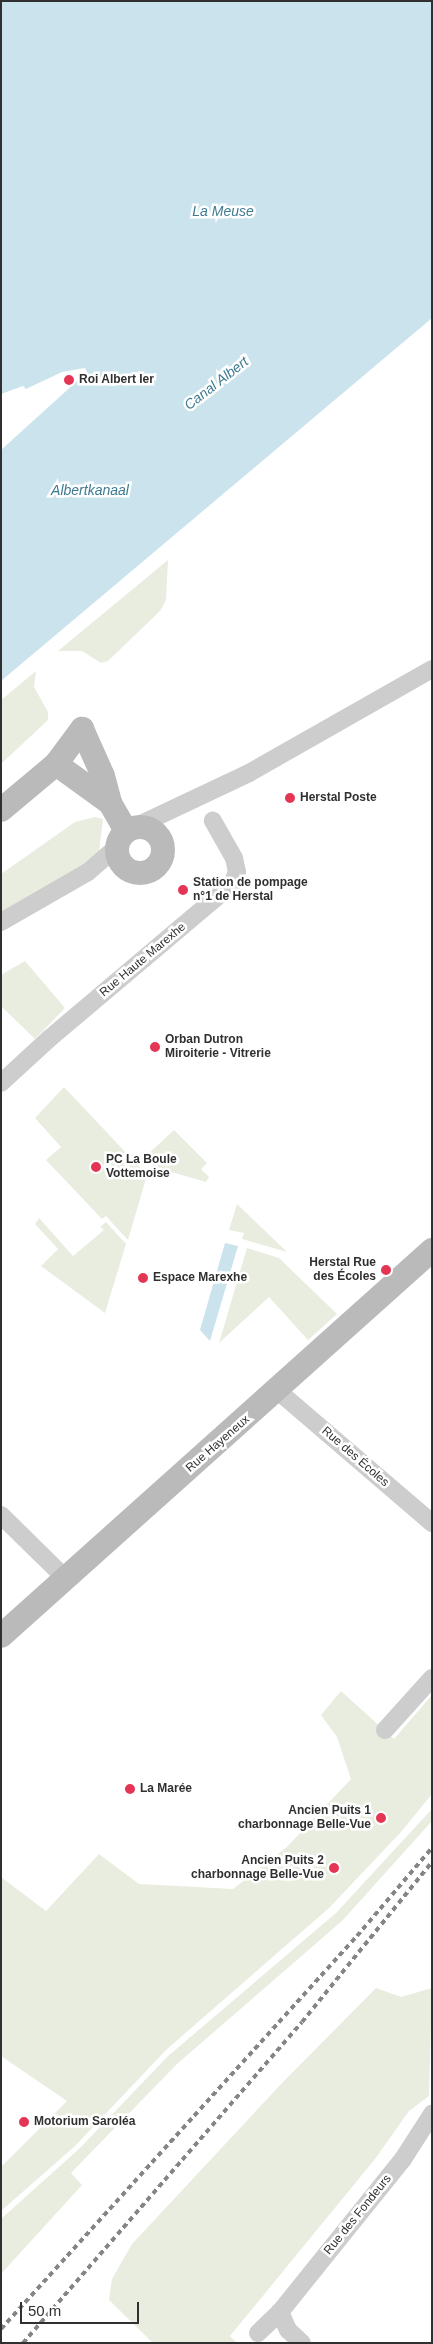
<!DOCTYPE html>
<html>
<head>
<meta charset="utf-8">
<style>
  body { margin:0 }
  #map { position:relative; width:433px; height:2344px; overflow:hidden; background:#fff; font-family:Arial,sans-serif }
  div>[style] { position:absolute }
  .green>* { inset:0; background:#e8eddf }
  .water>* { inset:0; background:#cbe3ed }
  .street>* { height:18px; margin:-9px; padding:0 9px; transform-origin:9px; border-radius:9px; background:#cdcdcd }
  .secondary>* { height:24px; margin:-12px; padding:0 12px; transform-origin:12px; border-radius:12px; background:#bababa }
  .secondary>.ring { margin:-12px; padding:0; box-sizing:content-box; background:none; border:24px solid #bababa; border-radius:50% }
  .rail>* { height:4px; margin-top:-2px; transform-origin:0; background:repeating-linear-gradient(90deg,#858585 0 5px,transparent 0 9px) }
  .dots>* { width:14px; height:14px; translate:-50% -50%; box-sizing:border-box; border:2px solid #fff; border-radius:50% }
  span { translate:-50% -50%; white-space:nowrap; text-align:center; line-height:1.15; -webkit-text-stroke:5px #fff; paint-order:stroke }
  .poi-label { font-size:12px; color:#303030; font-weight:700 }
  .left { translate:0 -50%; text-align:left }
  .right { translate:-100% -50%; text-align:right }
  .street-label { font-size:12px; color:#303030 }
  .water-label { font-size:14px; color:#3e7b93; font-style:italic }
  .frame { position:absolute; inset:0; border:2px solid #303030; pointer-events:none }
  .scale { position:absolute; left:20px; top:2302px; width:119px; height:22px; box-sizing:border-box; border:2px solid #303030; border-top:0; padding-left:6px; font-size:15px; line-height:18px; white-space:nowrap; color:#303030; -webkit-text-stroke:4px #fff; paint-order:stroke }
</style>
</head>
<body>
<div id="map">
  <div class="green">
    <div style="clip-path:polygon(168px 560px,166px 600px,160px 611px,108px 661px,101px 663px,82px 651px,58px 651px)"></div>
    <div style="clip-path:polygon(36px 671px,34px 687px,48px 712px,48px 720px,1px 764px,1px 700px)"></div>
    <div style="clip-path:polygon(95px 817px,103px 819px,99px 852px,1px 931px,1px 874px,75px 822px)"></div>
    <div style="clip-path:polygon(25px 961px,65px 1008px,35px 1039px,1px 1006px,1px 975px)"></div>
    <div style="clip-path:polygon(64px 1087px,147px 1175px,128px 1240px,106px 1216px,102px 1219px,46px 1160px,61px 1147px,35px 1118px)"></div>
    <div style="clip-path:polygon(174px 1130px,207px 1163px,201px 1169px,209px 1177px,206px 1182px,154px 1167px,145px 1157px)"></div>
    <div style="clip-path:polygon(237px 1204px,287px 1252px,242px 1239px,244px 1233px,229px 1230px)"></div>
    <div style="clip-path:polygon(39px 1218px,73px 1256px,104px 1230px,100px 1227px,106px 1222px,126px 1244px,105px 1313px,41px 1266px,58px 1249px,35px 1224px)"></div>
    <div style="clip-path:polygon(247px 1248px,279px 1258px,337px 1314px,308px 1340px,269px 1297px,219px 1343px)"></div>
    <div style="clip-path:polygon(341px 1691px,394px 1739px,432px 1695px,432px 1794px,401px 1832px,329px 1908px,166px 2050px,75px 2146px,1px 2211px,1px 2167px,67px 2101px,1px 2056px,1px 1877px,46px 1911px,99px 1854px,139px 1884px,233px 1889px,287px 1847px,351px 1779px,337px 1737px,321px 1715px)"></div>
    <div style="clip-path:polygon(432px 1809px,432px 1821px,343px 1920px,177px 2064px,71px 2173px,82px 2185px,1px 2274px,1px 2219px,80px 2148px,167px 2057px,336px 1913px)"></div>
    <div style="clip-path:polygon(376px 1988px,401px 1997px,432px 1988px,429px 2096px,409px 2111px,375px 2159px,230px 2336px,237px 2343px,153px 2343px,109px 2300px,112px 2279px,132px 2244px,283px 2082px)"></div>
  </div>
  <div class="water">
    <div style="clip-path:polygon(1px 1px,432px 1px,432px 318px,1px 681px,1px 450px,87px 372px,85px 368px,62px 372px,26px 389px,23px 386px,1px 394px)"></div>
    <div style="clip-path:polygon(225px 1243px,238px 1246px,210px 1341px,200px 1330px)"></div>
  </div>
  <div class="street">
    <div style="left:137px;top:826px;width:124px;rotate:-25.3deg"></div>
    <div style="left:249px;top:773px;width:210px;rotate:-29.6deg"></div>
    <div style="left:1px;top:922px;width:100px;rotate:-29.9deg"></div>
    <div style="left:88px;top:872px;width:37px;rotate:-41deg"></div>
    <div style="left:1px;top:1083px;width:67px;rotate:-42.6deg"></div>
    <div style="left:50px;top:1038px;width:238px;rotate:-40.2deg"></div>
    <div style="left:232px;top:884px;width:13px;rotate:-67deg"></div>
    <div style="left:237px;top:872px;width:14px;rotate:-102deg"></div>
    <div style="left:234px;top:858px;width:43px;rotate:-119.6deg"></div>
    <div style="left:278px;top:1391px;width:203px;rotate:40.6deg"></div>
    <div style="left:1px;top:1515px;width:90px;rotate:44.5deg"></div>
    <div style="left:385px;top:1730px;width:70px;rotate:-47.9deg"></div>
    <div style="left:258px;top:2333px;width:30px;rotate:-44deg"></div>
    <div style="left:302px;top:2343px;width:19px;rotate:-137deg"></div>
    <div style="left:288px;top:2330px;width:20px;rotate:-114deg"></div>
    <div style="left:280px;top:2312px;width:196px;rotate:-51.2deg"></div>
    <div style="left:403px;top:2159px;width:54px;rotate:-57.2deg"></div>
  </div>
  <div class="secondary">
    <div style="left:56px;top:764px;width:67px;rotate:35.8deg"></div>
    <div style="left:1px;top:810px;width:72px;rotate:-39.9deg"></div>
    <div style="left:56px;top:764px;width:44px;rotate:-53.4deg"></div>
    <div style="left:82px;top:729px;width:51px;rotate:65.9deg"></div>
    <div style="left:103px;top:776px;width:28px;rotate:75deg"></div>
    <div style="left:110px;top:803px;width:32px;rotate:60deg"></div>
    <div class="ring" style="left:117px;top:827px;width:22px;height:22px"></div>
    <div style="left:1px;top:1636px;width:579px;rotate:-41.85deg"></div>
  </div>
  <div class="rail">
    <div style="left:1px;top:2329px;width:530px;rotate:-47.83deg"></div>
    <div style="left:357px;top:1936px;width:116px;rotate:-49.6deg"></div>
    <div style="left:23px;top:2343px;width:425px;rotate:-49deg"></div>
    <div style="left:302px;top:2022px;width:206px;rotate:-50.9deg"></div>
  </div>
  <div class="dots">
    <div style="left:69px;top:380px;background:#e53554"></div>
    <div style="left:290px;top:798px;background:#e53554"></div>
    <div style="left:183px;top:890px;background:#e53554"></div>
    <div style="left:155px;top:1047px;background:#e53554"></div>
    <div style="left:96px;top:1167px;background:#e53554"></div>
    <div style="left:386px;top:1270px;background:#e53554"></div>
    <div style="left:143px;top:1278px;background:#e53554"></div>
    <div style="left:130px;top:1789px;background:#e53554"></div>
    <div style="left:381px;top:1818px;background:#e53554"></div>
    <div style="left:334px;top:1868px;background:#e53554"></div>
    <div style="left:24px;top:2122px;background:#e53554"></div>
  </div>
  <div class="poi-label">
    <span class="left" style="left:79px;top:380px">Roi Albert Ier</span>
    <span class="left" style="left:300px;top:798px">Herstal Poste</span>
    <span class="left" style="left:193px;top:890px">Station de pompage<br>n°1 de Herstal</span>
    <span class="left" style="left:165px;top:1047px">Orban Dutron<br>Miroiterie - Vitrerie</span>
    <span class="left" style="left:106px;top:1167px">PC La Boule<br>Vottemoise</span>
    <span class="right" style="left:376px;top:1270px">Herstal Rue<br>des Écoles</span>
    <span class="left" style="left:153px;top:1278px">Espace Marexhe</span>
    <span class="left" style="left:140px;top:1789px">La Marée</span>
    <span class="right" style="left:371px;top:1818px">Ancien Puits 1<br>charbonnage Belle-Vue</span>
    <span class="right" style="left:324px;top:1868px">Ancien Puits 2<br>charbonnage Belle-Vue</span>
    <span class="left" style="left:34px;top:2122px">Motorium Saroléa</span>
  </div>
  <div class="street-label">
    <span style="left:143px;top:960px;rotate:-40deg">Rue Haute Marexhe</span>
    <span style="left:218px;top:1444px;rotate:-41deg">Rue Hayeneux</span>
    <span style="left:355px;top:1457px;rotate:41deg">Rue des Écoles</span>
    <span style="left:358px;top:2215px;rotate:-51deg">Rue des Fondeurs</span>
  </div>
  <div class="water-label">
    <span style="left:223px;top:211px">La Meuse</span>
    <span style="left:216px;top:383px;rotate:-38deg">Canal Albert</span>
    <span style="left:90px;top:490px">Albertkanaal</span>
  </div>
  <div class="frame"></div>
  <div class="scale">50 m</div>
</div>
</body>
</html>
